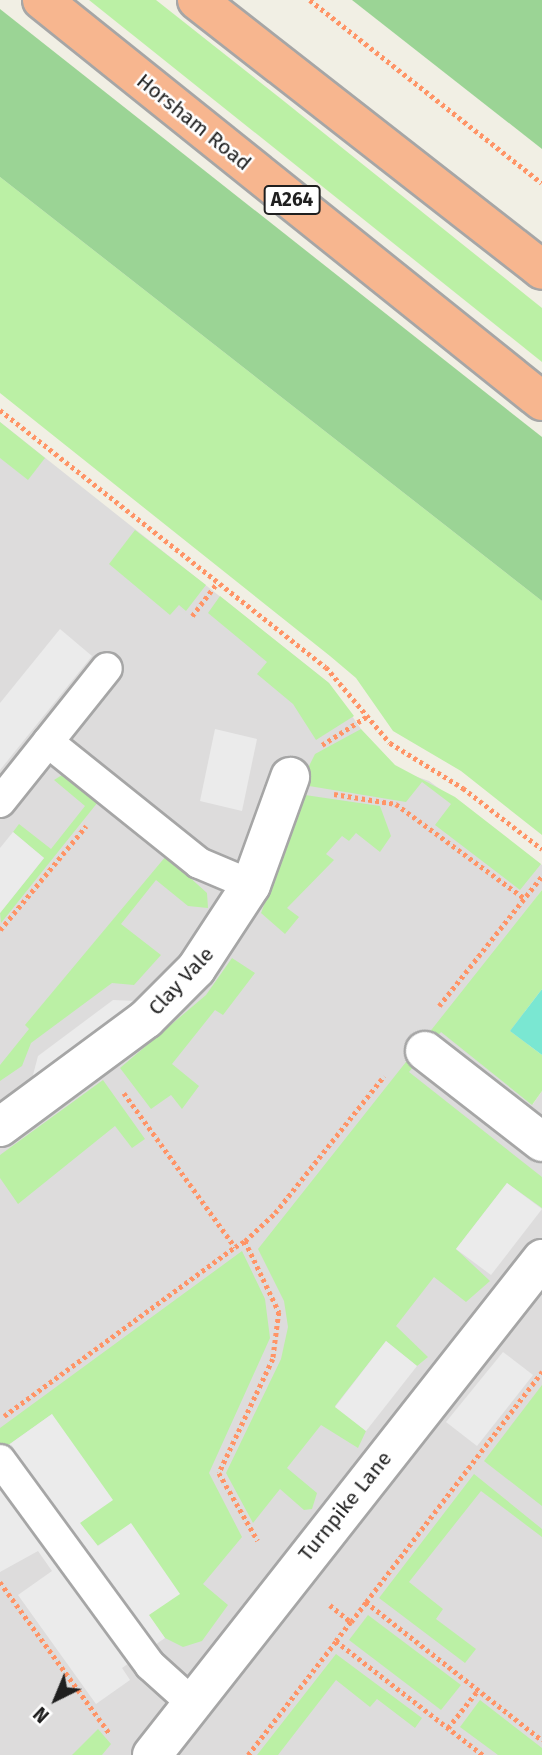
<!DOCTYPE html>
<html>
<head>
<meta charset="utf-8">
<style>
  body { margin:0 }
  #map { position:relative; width:542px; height:1755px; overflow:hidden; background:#f1efe4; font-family:"Fira Sans",sans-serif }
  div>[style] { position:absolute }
  .residential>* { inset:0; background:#dddcdc }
  .grass>* { inset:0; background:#bbf0a5 }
  .forest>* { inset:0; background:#9bd495 }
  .pitch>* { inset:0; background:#7ae7d2 }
  .parking>* { inset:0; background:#ebebeb }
  .path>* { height:4.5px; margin-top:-2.25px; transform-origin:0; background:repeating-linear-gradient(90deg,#ff9466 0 3.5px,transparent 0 7px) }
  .roads { filter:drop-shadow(2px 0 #a6a6a6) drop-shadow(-2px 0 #a6a6a6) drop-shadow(0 2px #a6a6a6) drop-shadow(0 -2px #a6a6a6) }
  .service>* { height:30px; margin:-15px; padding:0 15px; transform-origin:15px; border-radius:15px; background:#fff }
  .minor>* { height:38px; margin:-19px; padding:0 19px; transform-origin:19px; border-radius:19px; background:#fff }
  .trunk>* { height:38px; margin:-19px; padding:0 19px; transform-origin:19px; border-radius:19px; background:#f7b68f }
  span { translate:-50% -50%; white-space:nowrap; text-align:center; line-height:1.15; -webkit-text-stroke:5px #fff; paint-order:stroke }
  .shield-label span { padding:2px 5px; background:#fff; border:2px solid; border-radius:5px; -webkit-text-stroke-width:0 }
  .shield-label { font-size:19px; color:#1f1f1f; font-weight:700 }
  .street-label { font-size:21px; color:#1f1f1f }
  .north { position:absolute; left:21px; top:1664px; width:70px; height:70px; -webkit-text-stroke:5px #fff; paint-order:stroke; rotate:223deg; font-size:19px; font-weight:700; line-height:28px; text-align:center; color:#1f1f1f }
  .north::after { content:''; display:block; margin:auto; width:24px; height:32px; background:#1f1f1f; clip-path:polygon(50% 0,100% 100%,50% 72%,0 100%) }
</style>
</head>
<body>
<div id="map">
  <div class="residential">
    <div style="clip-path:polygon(0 422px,329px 683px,361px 729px,360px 757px,429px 781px,542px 865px,542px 890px,516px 924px,533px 1104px,542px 1091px,542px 1755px,0 1755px)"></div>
  </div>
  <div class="grass">
    <div style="clip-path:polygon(89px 0,156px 0,280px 98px,542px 308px,542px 362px)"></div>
    <div style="clip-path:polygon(0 177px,542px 601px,542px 835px,461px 771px,393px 731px,356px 678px,330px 656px,0 393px)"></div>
    <div style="clip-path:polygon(0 422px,45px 458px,28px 480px,0 458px)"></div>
    <div style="clip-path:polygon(135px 530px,206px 585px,186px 611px,179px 605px,170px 615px,109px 564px)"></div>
    <div style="clip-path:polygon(220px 596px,329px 683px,354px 716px,316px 740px,293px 704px,257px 674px,267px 662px,208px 613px)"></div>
    <div style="clip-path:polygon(361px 729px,395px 765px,455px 797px,541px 864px,520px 890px,435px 825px,451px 804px,422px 782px,406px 802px,309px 786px,307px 770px,315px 754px)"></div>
    <div style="clip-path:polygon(62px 775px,98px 802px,1px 923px,0 913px,44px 858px,13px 832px,19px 824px,51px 849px,85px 806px,54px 780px)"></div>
    <div style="clip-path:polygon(305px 795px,380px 806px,391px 836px,380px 852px,356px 833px,349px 841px,342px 836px,326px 854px,334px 860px,287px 908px,299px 917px,285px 934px,261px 913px)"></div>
    <div style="clip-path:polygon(166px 856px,207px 893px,208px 908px,188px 906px,156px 880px,121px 924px,161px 955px,134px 985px,112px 983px,31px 1043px,22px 1066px,0 1081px,0 1065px,29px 1029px,25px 1025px)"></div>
    <div style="clip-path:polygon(542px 890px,542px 989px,510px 1031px,542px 1055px,542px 1091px,532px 1105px,441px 1032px,409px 1072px,542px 1177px,542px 1208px,507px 1183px,456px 1249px,490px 1281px,466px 1302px,434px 1277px,396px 1326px,428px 1357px,417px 1366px,386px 1341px,335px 1406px,366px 1431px,358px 1448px,321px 1425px,287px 1468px,317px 1493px,312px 1509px,304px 1510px,280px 1489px,253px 1523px,226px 1473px,281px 1359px,288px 1327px,284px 1301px,258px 1249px)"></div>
    <div style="clip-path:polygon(232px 958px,255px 973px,223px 1015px,215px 1010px,172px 1064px,199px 1086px,182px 1109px,171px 1095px,151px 1109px,120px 1068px,206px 995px)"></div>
    <div style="clip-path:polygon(103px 1080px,145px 1139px,132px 1148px,115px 1126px,18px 1204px,0 1178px,0 1155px)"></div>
    <div style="clip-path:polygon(242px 1251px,265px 1299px,270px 1338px,209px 1473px,242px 1537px,203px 1584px,228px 1605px,202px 1641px,183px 1647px,165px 1638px,149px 1616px,131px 1524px,97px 1546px,80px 1523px,52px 1414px,0 1451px,0 1428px)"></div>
    <div style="clip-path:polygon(542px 1385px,542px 1506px,484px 1461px)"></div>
    <div style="clip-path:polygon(474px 1474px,542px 1529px,542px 1537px,481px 1491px,409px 1582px,443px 1609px,436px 1619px,476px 1649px,465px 1663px,379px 1598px)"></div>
    <div style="clip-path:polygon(368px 1615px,461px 1685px,441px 1710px,349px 1640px)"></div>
    <div style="clip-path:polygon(336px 1654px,422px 1718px,415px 1728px,377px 1699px,370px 1707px,336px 1680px,278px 1755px,257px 1755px)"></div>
    <div style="clip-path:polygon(480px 1700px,542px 1748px,542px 1755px,498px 1755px,460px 1727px)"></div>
    <div style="clip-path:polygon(98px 1729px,111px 1744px,102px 1755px,72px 1755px)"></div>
  </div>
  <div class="forest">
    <div style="clip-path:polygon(352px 0,542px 0,542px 149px)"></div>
    <div style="clip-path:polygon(0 9px,542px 437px,542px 601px,0 177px)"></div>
  </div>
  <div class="pitch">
    <div style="clip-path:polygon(542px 989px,542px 1055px,510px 1031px)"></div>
  </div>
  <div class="parking">
    <div style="clip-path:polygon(60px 629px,92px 656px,0 770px,0 703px)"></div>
    <div style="clip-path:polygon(215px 729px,257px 739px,242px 811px,200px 801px)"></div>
    <div style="clip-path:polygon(13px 832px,44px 858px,0 913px,0 848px)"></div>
    <div style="clip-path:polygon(113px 1000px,136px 1001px,32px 1079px,38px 1056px)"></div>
    <div style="clip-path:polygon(507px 1183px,542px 1209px,491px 1275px,456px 1249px)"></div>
    <div style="clip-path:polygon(386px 1341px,417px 1366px,366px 1431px,335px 1407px)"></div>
    <div style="clip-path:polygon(503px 1352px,533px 1375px,477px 1446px,446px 1422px)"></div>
    <div style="clip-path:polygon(52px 1414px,113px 1500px,80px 1523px,98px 1546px,131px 1523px,180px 1594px,149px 1615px,165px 1638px,122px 1668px,130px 1680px,96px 1704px,18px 1595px,52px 1571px,38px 1551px,0 1572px,0 1451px)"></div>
  </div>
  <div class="path">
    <div style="left:310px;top:0;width:295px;rotate:38.3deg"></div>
    <div style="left:0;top:410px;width:415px;rotate:38.3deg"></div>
    <div style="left:326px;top:667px;width:99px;rotate:49.9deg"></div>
    <div style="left:390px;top:743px;width:86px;rotate:31.7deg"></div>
    <div style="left:463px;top:788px;width:100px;rotate:37.7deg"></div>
    <div style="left:192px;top:616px;width:41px;rotate:-52.9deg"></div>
    <div style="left:322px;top:745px;width:52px;rotate:-32.5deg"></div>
    <div style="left:334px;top:794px;width:63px;rotate:9.2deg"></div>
    <div style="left:396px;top:804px;width:159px;rotate:36.3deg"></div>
    <div style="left:0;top:930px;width:135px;rotate:-50.4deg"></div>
    <div style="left:439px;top:1006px;width:166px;rotate:-51.6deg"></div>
    <div style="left:124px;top:1093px;width:190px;rotate:54.2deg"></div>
    <div style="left:235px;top:1247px;width:12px;rotate:-31deg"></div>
    <div style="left:245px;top:1241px;width:79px;rotate:64.4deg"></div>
    <div style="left:279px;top:1312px;width:47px;rotate:97.3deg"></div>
    <div style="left:273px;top:1359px;width:126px;rotate:115.3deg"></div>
    <div style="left:219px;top:1473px;width:78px;rotate:60.2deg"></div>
    <div style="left:245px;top:1241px;width:41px;rotate:-43deg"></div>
    <div style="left:275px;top:1213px;width:175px;rotate:-51.5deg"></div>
    <div style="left:4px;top:1416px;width:286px;rotate:-36.2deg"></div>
    <div style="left:0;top:1582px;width:188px;rotate:54.1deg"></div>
    <div style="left:366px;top:1602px;width:290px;rotate:-52.6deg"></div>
    <div style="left:330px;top:1605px;width:27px;rotate:39deg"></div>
    <div style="left:351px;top:1622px;width:24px;rotate:128deg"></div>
    <div style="left:336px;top:1641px;width:186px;rotate:37.8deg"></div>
    <div style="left:351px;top:1622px;width:25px;rotate:-53deg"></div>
    <div style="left:366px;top:1602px;width:224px;rotate:38.1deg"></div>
    <div style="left:448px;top:1728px;width:48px;rotate:-51.7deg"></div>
    <div style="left:248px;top:1755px;width:144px;rotate:-52.3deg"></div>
  </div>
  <div class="roads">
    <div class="service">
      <div style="left:48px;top:742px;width:193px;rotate:38.7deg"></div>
      <div style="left:199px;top:863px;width:56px;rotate:22.9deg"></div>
      <div style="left:0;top:802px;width:171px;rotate:-51.4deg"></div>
      <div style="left:0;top:1460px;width:254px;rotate:53.8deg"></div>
      <div style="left:150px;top:1665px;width:57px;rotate:42.1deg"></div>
    </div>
    <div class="minor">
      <div style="left:425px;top:1051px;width:148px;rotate:37.9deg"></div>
      <div style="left:0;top:1127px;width:182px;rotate:-36.5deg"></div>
      <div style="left:146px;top:1019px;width:71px;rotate:-45deg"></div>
      <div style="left:196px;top:969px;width:100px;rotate:-56.8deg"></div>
      <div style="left:251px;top:885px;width:115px;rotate:-70.1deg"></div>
      <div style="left:152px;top:1755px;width:631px;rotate:-51.82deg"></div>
    </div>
    <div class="trunk">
      <div style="left:42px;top:0;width:641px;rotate:38.73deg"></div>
      <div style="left:197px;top:0;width:438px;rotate:38deg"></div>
    </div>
  </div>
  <div class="shield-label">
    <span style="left:292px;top:200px">A264</span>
  </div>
  <div class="street-label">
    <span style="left:194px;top:122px;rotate:39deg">Horsham Road</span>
    <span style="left:181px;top:981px;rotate:-47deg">Clay Vale</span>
    <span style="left:345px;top:1506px;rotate:-51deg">Turnpike Lane</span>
  </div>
  <div class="north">N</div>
</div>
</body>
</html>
